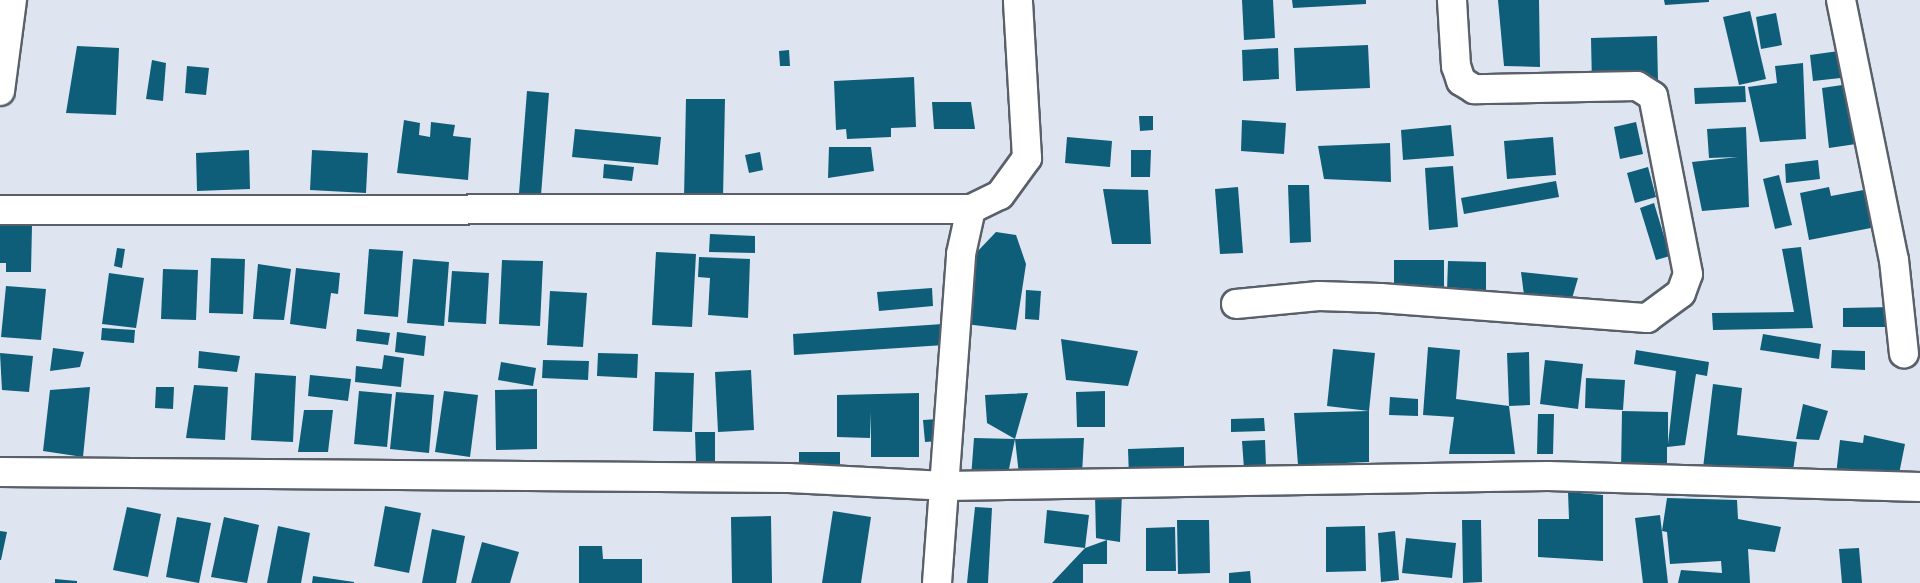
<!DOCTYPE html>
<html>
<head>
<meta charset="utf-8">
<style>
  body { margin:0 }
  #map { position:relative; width:1920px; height:583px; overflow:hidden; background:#dee5f0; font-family:Lato,sans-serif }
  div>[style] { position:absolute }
  .building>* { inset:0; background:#0e5d79 }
  .roads { filter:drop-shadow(2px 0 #5a6069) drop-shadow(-2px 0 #5a6069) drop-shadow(0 2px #5a6069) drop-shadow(0 -2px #5a6069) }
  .street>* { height:28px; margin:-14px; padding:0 14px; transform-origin:14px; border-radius:14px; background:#fff }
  span { translate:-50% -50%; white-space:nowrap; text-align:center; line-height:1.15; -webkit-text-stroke:6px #fff; paint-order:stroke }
</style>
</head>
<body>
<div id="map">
  <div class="building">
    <div style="clip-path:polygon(1242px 0,1273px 0,1275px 38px,1244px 40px)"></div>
    <div style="clip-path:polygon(1292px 0,1366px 0,1366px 4px,1293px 8px)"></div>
    <div style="clip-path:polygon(1498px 0,1539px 0,1540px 67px,1504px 66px)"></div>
    <div style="clip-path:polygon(1664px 0,1709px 0,1709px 2px,1665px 5px)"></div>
    <div style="clip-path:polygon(1750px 11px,1766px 79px,1739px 85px,1723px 17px)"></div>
    <div style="clip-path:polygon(1776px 13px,1782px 45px,1761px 49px,1756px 17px)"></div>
    <div style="clip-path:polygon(1657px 36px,1658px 82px,1592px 85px,1591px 38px)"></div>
    <div style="clip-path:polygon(1368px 45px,1370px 88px,1296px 91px,1294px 48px)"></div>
    <div style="clip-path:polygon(77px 46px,119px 48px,116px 115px,66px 113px)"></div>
    <div style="clip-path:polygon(1278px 48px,1279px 79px,1243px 81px,1242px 50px)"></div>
    <div style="clip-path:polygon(789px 50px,790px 66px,780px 66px,779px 51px)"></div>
    <div style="clip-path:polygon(1846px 50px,1850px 77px,1813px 81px,1810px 55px)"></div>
    <div style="clip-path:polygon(152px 60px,166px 63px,163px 101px,146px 99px)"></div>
    <div style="clip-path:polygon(1803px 63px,1806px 139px,1760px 142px,1748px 87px,1777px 83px,1775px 66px)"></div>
    <div style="clip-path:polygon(187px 66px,209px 68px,206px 95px,185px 93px)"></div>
    <div style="clip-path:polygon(914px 77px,916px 127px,891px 128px,891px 137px,847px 139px,846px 129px,836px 130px,834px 81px)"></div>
    <div style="clip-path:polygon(1849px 84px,1856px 144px,1829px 148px,1822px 88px)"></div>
    <div style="clip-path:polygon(1745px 86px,1746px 102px,1695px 104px,1694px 88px)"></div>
    <div style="clip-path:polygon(527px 91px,549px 93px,541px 195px,519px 193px)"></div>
    <div style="clip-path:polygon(686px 99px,725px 99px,723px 198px,684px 198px)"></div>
    <div style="clip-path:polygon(932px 102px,971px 102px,975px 129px,934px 129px)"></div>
    <div style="clip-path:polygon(1139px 116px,1153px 116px,1153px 130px,1140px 131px)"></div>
    <div style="clip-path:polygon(404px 120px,420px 123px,419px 135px,430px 137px,431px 122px,455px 125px,453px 136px,471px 138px,468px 180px,397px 173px)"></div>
    <div style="clip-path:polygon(1242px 120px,1286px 123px,1284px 154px,1241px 151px)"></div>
    <div style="clip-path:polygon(1636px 122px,1643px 154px,1620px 159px,1614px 127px)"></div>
    <div style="clip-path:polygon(1451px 125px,1454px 156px,1403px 160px,1401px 130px)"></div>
    <div style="clip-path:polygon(1746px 127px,1749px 207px,1702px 211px,1692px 162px,1738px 157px,1709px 158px,1707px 129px)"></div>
    <div style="clip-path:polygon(575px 129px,661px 137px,658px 165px,572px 157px)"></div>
    <div style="clip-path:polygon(1067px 137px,1112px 141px,1110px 167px,1065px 163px)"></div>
    <div style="clip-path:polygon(1553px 137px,1556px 175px,1507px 179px,1504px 141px)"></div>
    <div style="clip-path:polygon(1390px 143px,1391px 182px,1324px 179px,1318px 146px)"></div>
    <div style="clip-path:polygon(829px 147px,871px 147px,874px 171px,828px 178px)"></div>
    <div style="clip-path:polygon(249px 150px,250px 189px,197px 191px,196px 153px)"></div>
    <div style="clip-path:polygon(312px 150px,368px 153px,366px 193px,310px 190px)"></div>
    <div style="clip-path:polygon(1131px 150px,1151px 150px,1150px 177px,1131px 177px)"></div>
    <div style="clip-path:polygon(760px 152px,763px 170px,749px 173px,745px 155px)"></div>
    <div style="clip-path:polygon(1818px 160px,1820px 179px,1786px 183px,1785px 164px)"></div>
    <div style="clip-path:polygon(604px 164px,634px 167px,632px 181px,603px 178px)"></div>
    <div style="clip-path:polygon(1453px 166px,1458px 227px,1429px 230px,1425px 168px)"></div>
    <div style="clip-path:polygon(1648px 167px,1656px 197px,1635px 203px,1627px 173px)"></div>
    <div style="clip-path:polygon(1779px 175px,1792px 225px,1775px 229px,1763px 179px)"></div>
    <div style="clip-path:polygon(1556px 181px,1559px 197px,1464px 214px,1461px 198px)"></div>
    <div style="clip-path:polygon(1288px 185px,1309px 185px,1311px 242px,1290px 243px)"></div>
    <div style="clip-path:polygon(1238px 187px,1243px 253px,1220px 254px,1215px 189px)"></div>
    <div style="clip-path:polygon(1829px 187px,1831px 196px,1869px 189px,1876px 227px,1809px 240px,1800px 193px)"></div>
    <div style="clip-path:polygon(1103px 189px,1148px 190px,1151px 244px,1112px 244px)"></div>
    <div style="clip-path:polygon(1654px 203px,1670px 256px,1656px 260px,1640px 208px)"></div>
    <div style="clip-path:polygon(0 225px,32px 225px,31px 272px,6px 272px,6px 263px,0 263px)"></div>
    <div style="clip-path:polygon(996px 232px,1016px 235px,1026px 264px,1016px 330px,965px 324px,975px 254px)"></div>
    <div style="clip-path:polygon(710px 234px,755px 236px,755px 253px,709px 252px)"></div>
    <div style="clip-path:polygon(1801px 247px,1813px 328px,1713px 330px,1712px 313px,1794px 312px,1782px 249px)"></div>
    <div style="clip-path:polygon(117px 248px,125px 249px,122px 268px,114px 266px)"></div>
    <div style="clip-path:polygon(369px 249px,403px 251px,398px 317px,364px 314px)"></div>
    <div style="clip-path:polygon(656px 252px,696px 254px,692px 327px,652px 325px)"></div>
    <div style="clip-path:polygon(699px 257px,750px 259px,748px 318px,708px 315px,710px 278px,698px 277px)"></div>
    <div style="clip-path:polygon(211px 258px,245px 259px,243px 314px,209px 313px)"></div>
    <div style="clip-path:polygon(413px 259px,449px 262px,444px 326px,407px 323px)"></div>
    <div style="clip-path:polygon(502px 260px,543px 261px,540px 326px,499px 324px)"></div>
    <div style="clip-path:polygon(1394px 260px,1444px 260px,1444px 293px,1394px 293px)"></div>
    <div style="clip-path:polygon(1448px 261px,1486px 262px,1486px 291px,1447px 291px)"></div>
    <div style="clip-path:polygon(258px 264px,291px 269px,284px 320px,253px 319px)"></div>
    <div style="clip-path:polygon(296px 268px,340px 273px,338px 294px,331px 293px,326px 329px,290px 324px)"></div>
    <div style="clip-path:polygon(163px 269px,198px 270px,196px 320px,161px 319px)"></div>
    <div style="clip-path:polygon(452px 271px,489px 273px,486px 324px,448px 322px)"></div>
    <div style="clip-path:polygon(1521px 272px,1578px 278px,1571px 302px,1524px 295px)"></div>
    <div style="clip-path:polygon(109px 273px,144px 278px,136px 328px,102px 324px)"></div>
    <div style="clip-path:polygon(6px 286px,46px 289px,41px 340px,1px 337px)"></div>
    <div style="clip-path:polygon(932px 288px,933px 306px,879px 311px,877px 292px)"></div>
    <div style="clip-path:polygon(1026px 290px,1041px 291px,1039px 320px,1025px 319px)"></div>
    <div style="clip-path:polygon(550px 291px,587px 293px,583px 347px,547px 345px)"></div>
    <div style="clip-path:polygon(1893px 307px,1893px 327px,1843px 327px,1843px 308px)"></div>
    <div style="clip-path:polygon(943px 324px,944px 345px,794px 355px,793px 334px)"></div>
    <div style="clip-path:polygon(102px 328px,135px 330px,134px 343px,101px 340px)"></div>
    <div style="clip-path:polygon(357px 329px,390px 333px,388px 345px,356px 341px)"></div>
    <div style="clip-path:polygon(397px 332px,426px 336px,424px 356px,395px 352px)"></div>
    <div style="clip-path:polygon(1763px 334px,1821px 344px,1819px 359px,1760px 350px)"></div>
    <div style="clip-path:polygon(1061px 339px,1138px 351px,1128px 386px,1066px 380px)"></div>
    <div style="clip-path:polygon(1428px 347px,1460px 350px,1456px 399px,1509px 406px,1507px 353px,1529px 352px,1530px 405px,1509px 406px,1515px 454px,1449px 454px,1454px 417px,1423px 415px)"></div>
    <div style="clip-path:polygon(53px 348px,84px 352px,80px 367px,50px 371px)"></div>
    <div style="clip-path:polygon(1333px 349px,1375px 353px,1369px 411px,1327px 406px)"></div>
    <div style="clip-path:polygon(1636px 350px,1709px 362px,1707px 376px,1696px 374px,1685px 445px,1667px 447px,1667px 471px,1621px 470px,1622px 411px,1668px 412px,1668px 444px,1676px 371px,1634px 364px)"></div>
    <div style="clip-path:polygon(1832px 350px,1865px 351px,1865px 370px,1831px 368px)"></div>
    <div style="clip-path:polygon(199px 351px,240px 356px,237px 372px,198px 368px)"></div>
    <div style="clip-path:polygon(0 353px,33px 356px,29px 392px,2px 390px)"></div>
    <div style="clip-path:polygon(598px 353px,638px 354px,637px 378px,597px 376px)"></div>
    <div style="clip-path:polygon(384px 355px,404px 358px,401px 387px,355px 382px,356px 366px,382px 369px)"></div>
    <div style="clip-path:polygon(543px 360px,589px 361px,588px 380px,542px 378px)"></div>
    <div style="clip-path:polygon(1545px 360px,1583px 364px,1578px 409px,1540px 404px)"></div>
    <div style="clip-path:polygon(501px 362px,536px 368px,533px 386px,498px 380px)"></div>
    <div style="clip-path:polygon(751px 370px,754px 430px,718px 432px,715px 372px)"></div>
    <div style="clip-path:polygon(655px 372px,694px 373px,692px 432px,653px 431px)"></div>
    <div style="clip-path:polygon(255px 373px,296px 376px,293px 442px,251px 440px)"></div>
    <div style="clip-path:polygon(310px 375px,351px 379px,348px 401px,308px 396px)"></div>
    <div style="clip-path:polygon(1586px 378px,1625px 380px,1623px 410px,1585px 408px)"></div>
    <div style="clip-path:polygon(1713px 384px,1742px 388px,1737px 435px,1797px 442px,1792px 478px,1703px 468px)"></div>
    <div style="clip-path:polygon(194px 385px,228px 387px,225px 440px,186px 438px)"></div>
    <div style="clip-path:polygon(90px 387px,83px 457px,43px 451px,50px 390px)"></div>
    <div style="clip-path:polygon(156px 387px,174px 387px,173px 409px,155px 408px)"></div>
    <div style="clip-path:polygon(537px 389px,537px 449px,496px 450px,495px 390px)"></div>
    <div style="clip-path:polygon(359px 391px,392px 394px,387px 447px,354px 444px)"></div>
    <div style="clip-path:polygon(444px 391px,478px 395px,470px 457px,435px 452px)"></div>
    <div style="clip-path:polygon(1105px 391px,1105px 427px,1077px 427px,1076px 392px)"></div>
    <div style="clip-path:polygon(396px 392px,434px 395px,429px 453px,390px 449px)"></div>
    <div style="clip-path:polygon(919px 393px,919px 457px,871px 457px,871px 412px,870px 438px,837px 437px,837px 395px)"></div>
    <div style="clip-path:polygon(1028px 393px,1015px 439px,1084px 438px,1082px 474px,1019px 475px,1015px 439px,1007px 479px,971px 478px,974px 438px,1015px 439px,987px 423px,985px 395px)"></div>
    <div style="clip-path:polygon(1390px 397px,1418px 399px,1418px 416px,1389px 415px)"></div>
    <div style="clip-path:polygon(1803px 404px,1828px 411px,1819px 440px,1796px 439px)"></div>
    <div style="clip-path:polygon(304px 410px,333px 410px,328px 452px,298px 452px)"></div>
    <div style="clip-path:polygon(1369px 411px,1369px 462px,1298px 465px,1294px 413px)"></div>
    <div style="clip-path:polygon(1538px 414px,1554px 414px,1553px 454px,1537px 454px)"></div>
    <div style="clip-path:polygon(1264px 418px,1265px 431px,1231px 432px,1231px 419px)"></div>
    <div style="clip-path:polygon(938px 419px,939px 441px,925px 442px,923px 420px)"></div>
    <div style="clip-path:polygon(695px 432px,715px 432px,715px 463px,696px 464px)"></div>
    <div style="clip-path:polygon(1864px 435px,1905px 444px,1899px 474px,1882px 471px,1881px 481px,1836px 475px,1840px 440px,1863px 443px)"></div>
    <div style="clip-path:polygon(1265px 440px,1266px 467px,1244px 469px,1242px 441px)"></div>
    <div style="clip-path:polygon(1184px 447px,1184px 476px,1129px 477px,1128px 449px)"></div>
    <div style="clip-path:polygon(799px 452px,840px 452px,840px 476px,799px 476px)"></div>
    <div style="clip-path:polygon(1568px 492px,1603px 495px,1603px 561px,1538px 557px,1538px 519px,1569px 519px)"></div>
    <div style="clip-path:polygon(1122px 493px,1120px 542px,1107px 540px,1107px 564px,1083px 564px,1083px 583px,1052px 583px,1085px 548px,1044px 543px,1047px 510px,1089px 515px,1085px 548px,1107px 540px,1096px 538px,1095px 495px)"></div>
    <div style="clip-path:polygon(1667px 498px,1737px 500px,1738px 519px,1781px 527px,1775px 552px,1748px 549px,1750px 583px,1678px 583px,1681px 570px,1722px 573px,1721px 561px,1670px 564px,1667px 532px,1662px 531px)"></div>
    <div style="clip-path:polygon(385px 506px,421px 513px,409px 573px,374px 566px)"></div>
    <div style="clip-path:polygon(127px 507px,161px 514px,148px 577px,113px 570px)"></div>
    <div style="clip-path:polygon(975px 507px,992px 508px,988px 583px,967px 583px)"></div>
    <div style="clip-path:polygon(833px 511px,871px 517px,861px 583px,822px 583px)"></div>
    <div style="clip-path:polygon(1660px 515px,1668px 583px,1643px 583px,1635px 518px)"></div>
    <div style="clip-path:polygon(771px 516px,772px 583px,732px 583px,731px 517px)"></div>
    <div style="clip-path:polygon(177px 517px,211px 523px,199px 583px,166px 577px)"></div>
    <div style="clip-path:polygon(224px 517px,259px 525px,247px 583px,211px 577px)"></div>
    <div style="clip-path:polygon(1177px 520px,1209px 520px,1210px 573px,1178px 574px)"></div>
    <div style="clip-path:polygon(1462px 520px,1481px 520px,1482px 582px,1463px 583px)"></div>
    <div style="clip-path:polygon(278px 526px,310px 533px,301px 583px,267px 583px)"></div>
    <div style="clip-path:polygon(1365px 526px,1366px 571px,1326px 572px,1326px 527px)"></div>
    <div style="clip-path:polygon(1175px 527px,1176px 571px,1146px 571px,1146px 528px)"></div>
    <div style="clip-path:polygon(432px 529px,465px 536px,456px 583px,422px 583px)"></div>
    <div style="clip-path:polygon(0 531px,7px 532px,1px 560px,0 560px)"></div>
    <div style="clip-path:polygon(1395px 531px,1399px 580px,1381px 582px,1378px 533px)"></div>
    <div style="clip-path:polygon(1406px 538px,1456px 543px,1452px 578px,1402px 573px)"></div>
    <div style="clip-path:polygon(482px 542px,519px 552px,510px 583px,471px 583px)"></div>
    <div style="clip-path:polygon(579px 546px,602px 546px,603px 559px,642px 559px,642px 583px,579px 583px)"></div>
    <div style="clip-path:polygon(1859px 548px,1862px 583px,1842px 583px,1839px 549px)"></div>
    <div style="clip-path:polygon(1250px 571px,1251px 583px,1229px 583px,1229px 573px)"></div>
    <div style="clip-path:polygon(313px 576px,354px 582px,354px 583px,312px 583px)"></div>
    <div style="clip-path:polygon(55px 579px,77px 581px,77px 583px,55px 583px)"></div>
  </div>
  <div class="roads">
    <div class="street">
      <div style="left:1841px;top:0;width:265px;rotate:78.5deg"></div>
      <div style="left:1894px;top:260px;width:94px;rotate:83.9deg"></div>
      <div style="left:0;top:91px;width:92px;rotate:-82.5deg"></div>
      <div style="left:0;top:210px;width:971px;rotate:-0.06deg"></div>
      <div style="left:1236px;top:304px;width:83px;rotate:-5.5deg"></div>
      <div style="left:1319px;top:296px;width:61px;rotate:1.9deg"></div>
      <div style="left:1380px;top:298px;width:268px;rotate:4.3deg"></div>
      <div style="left:1647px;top:318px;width:42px;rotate:-36.3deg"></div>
      <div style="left:1681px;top:293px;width:20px;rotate:-70deg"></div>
      <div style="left:1688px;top:274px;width:181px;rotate:-101.1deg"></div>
      <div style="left:1653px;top:96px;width:19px;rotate:-148deg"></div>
      <div style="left:1637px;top:86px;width:163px;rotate:178.9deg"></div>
      <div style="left:1474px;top:89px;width:15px;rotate:-148deg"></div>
      <div style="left:1461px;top:81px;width:16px;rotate:-108deg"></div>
      <div style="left:1456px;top:66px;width:66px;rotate:-93.5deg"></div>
      <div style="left:0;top:472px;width:789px;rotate:0.44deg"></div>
      <div style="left:789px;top:478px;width:156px;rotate:2.9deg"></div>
      <div style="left:945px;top:486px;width:603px;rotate:-0.95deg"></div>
      <div style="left:1548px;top:476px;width:372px;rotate:1.7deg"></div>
      <div style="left:937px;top:583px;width:330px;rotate:-85.8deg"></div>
      <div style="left:961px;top:254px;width:46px;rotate:-77.5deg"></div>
      <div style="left:971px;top:209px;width:32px;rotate:-26deg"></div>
      <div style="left:1000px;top:195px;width:46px;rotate:-53.9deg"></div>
      <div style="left:1027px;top:158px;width:158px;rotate:-93.3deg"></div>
    </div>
  </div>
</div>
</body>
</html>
